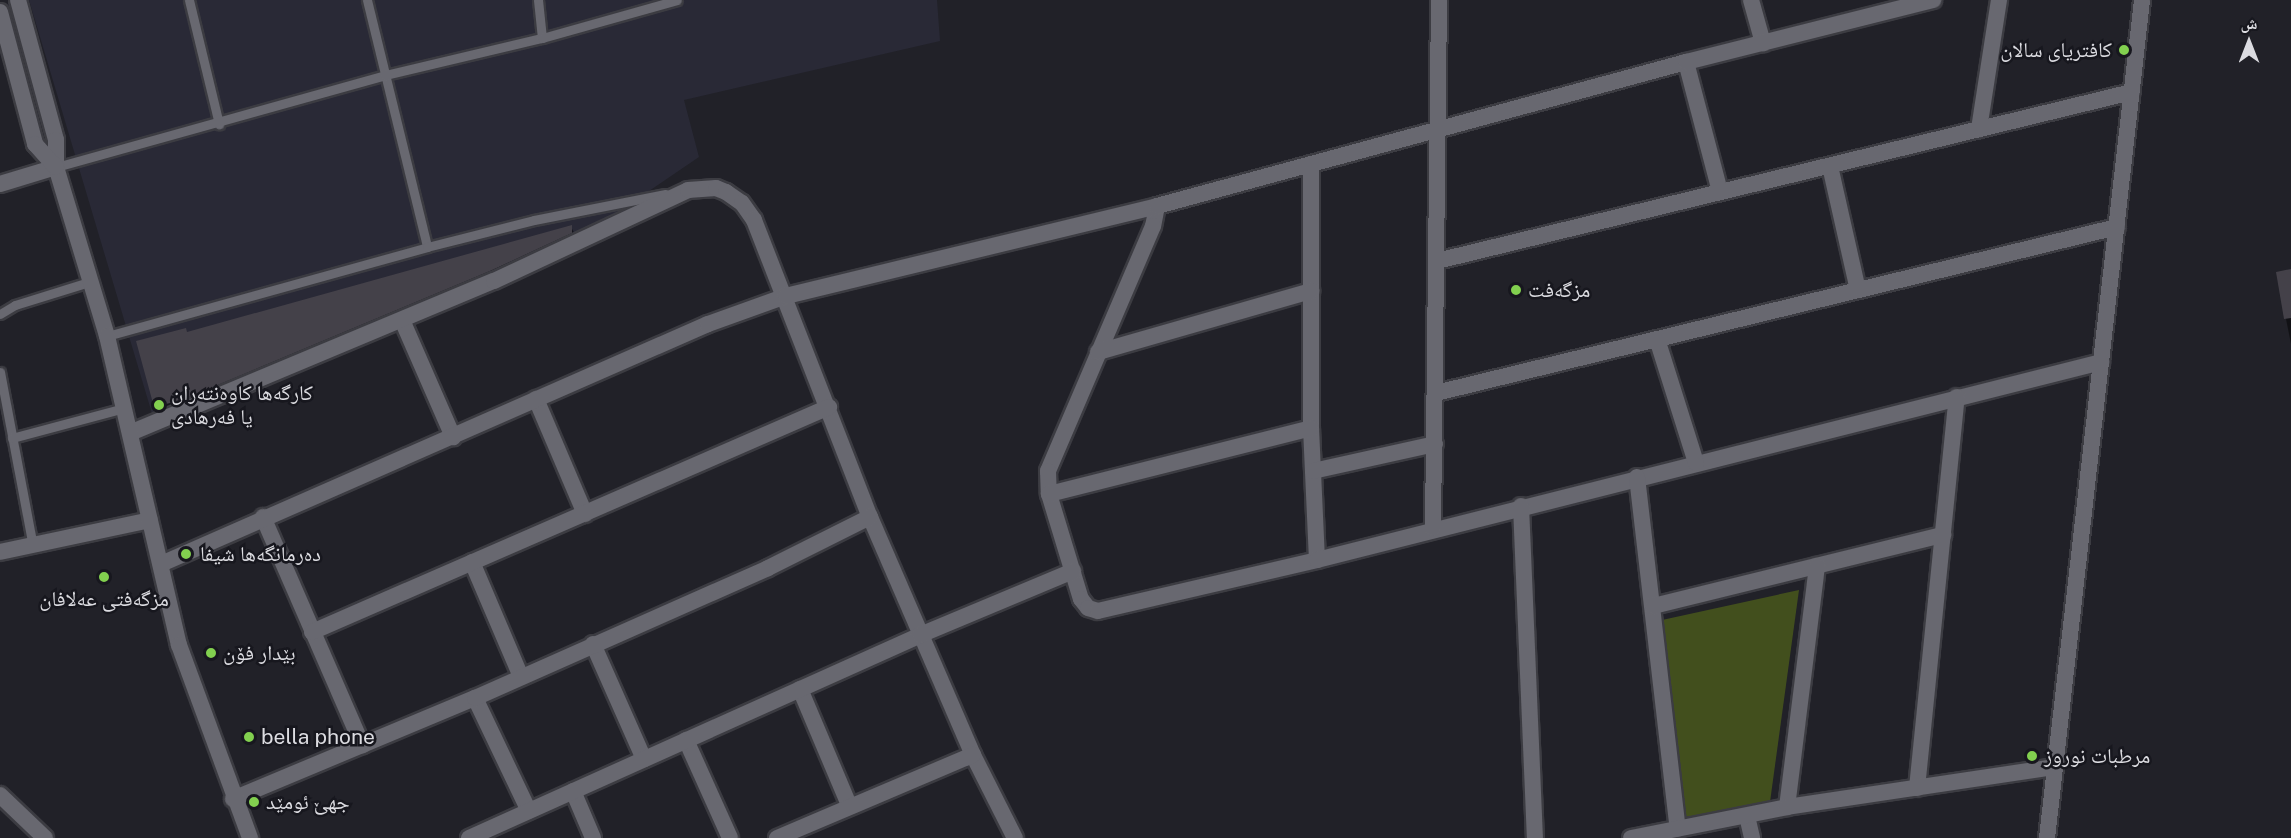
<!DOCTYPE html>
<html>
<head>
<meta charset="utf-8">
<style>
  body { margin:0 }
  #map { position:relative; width:2291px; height:838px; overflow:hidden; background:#212128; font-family:"Public Sans","Noto Naskh Arabic",sans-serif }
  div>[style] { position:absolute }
  .built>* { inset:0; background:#292936 }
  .green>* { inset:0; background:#424f1d }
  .shadow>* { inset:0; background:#0007 }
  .building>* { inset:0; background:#444149 }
  .roads { filter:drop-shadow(2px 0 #3c3c42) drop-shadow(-2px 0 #3c3c42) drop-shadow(0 2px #3c3c42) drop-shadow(0 -2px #3c3c42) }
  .service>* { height:9px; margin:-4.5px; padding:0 4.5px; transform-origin:4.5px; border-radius:4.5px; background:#686870 }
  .minor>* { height:16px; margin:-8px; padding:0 8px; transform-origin:8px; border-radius:8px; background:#686870 }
  .secondary>* { height:16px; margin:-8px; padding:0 8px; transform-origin:8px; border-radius:8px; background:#686870 }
  .dots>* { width:16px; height:16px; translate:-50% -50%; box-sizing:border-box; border:3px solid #17171e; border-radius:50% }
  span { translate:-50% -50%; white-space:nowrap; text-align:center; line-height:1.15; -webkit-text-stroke:5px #17171e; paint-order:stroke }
  .poi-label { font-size:21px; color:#dcdce1 }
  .right { translate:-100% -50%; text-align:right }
  .left { translate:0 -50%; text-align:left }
  .north { position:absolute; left:2219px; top:12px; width:60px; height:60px; -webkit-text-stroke:4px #17171e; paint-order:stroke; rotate:0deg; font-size:16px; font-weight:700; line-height:24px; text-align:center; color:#dcdce1 }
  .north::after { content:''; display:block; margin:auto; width:21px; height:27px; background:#dcdce1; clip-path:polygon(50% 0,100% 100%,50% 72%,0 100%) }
</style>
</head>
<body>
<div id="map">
  <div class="built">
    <div style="clip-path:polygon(29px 0,937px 0,940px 41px,684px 100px,699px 157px,580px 238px,153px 417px)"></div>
  </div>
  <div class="green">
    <div style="clip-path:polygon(1799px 590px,1770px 802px,1686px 817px,1662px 620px)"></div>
  </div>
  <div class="shadow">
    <div style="clip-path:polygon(571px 227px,577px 238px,162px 418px,155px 407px)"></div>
    <div style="clip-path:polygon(2291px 271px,2291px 344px,2277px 274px)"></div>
  </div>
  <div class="building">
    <div style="clip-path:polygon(572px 225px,572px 233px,490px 271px,182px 400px,154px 407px,136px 341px,186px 328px,187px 332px)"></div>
    <div style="clip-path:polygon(2291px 269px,2291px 318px,2284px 319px,2276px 272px)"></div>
  </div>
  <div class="roads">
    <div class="service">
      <div style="left:189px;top:0;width:128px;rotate:76.4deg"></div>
      <div style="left:367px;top:0;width:254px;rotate:76.3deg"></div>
      <div style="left:538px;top:0;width:38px;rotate:84deg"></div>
      <div style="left:56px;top:167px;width:342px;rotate:-15.6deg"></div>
      <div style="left:385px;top:75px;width:161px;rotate:-13.3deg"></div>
      <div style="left:542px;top:38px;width:140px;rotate:-15.7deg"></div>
      <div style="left:0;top:314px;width:17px;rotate:-31deg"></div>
      <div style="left:15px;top:305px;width:77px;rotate:-17.3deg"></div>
      <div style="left:107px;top:336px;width:332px;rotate:-15.5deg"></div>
      <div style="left:427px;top:247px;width:110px;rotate:-14.2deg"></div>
      <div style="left:534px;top:220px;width:134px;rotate:-11.2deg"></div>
      <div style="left:0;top:372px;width:173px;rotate:79.3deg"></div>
      <div style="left:12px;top:438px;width:116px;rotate:-15deg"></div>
    </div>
    <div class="minor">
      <div style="left:1751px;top:0;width:45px;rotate:74.4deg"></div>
      <div style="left:1686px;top:62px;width:134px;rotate:75.3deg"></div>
      <div style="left:1979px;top:129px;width:131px;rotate:-81.2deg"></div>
      <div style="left:1311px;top:164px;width:264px;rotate:90deg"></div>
      <div style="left:1311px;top:428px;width:132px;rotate:87.4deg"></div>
      <div style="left:1830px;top:166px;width:127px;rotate:77.3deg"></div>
      <div style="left:0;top:184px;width:59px;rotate:-16.9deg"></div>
      <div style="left:1157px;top:206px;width:20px;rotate:101deg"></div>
      <div style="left:1153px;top:226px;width:267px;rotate:113.2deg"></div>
      <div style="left:1048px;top:471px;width:23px;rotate:88deg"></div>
      <div style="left:1049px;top:494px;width:110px;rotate:73.1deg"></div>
      <div style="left:1081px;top:599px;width:11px;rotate:52deg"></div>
      <div style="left:1088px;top:608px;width:10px;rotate:17deg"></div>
      <div style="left:1098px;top:611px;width:225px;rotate:-13.1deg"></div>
      <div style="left:1317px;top:560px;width:809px;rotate:-14.17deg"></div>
      <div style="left:1437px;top:261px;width:715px;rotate:-13.67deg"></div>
      <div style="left:402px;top:320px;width:128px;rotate:66.4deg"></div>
      <div style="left:1657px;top:339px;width:130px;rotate:72.5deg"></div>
      <div style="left:1098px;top:352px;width:222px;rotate:-16deg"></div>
      <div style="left:1436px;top:393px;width:701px;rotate:-13.7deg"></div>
      <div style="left:536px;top:399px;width:125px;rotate:66.9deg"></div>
      <div style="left:130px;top:433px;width:394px;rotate:-22.7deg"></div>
      <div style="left:494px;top:281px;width:214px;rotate:-25.1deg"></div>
      <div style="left:688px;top:190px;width:28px;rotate:-4deg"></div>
      <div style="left:716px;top:188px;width:11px;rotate:22deg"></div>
      <div style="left:726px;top:192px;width:19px;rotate:35deg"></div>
      <div style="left:742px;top:203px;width:21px;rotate:55deg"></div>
      <div style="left:754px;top:220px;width:319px;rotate:68.7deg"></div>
      <div style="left:870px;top:517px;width:259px;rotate:66.6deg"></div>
      <div style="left:973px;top:755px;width:93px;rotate:63.2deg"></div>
      <div style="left:1313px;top:471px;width:125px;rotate:-12.5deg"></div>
      <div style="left:1637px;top:477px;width:354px;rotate:83.4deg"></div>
      <div style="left:1049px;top:494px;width:270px;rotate:-14.1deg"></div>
      <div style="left:1521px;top:506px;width:332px;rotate:87.6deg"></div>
      <div style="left:263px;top:517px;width:249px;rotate:66.5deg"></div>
      <div style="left:1433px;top:528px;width:528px;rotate:-89.35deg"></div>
      <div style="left:0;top:552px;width:153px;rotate:-12deg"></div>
      <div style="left:472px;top:562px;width:125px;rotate:66.9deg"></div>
      <div style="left:161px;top:564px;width:597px;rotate:-23.69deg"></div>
      <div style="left:708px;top:324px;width:83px;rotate:-19.7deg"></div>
      <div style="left:786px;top:296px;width:382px;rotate:-13.6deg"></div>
      <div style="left:1157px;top:206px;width:548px;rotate:-15.23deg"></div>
      <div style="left:1686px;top:62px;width:255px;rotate:-14.1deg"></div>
      <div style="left:1653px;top:606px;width:299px;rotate:-13.8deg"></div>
      <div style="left:312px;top:632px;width:564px;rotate:-23.52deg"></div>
      <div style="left:593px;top:644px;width:126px;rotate:66.1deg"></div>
      <div style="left:800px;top:689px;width:126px;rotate:67.1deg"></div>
      <div style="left:475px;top:698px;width:125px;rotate:64.5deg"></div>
      <div style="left:686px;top:740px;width:107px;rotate:65.8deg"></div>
      <div style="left:1917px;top:788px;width:393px;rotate:-84.2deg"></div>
      <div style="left:573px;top:791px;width:51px;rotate:66.9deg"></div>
      <div style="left:0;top:795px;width:62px;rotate:43.7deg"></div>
      <div style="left:233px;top:799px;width:262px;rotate:-22.7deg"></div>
      <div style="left:475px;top:698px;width:321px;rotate:-23.9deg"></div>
      <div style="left:768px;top:568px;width:114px;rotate:-26.6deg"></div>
      <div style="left:1787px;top:807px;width:243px;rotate:-82.9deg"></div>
      <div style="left:1747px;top:816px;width:23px;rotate:77deg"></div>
      <div style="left:469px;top:838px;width:495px;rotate:-24.2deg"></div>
      <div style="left:920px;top:635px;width:166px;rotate:-22.7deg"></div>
      <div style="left:777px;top:838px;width:213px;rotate:-23deg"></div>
      <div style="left:1631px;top:838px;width:159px;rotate:-11.2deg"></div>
      <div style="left:1787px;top:807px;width:270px;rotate:-8.5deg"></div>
      <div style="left:2047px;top:838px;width:843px;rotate:-83.53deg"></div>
    </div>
    <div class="secondary">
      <div style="left:18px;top:0;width:145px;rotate:74.8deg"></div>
      <div style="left:56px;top:140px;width:27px;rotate:90deg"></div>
      <div style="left:56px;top:167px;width:177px;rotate:73.2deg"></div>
      <div style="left:107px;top:336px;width:317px;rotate:76.9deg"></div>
      <div style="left:179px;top:645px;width:206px;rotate:69.8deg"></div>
      <div style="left:0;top:12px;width:137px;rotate:75.1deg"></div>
      <div style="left:35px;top:144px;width:31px;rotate:48deg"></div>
    </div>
  </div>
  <div class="dots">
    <div style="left:2124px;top:50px;background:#82d04f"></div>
    <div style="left:1516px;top:290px;background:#82d04f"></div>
    <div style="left:159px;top:405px;background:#82d04f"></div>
    <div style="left:186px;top:554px;background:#82d04f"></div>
    <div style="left:104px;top:577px;background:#82d04f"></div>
    <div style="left:211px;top:653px;background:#82d04f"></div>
    <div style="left:249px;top:737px;background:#82d04f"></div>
    <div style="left:2032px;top:756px;background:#82d04f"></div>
    <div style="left:254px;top:802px;background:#82d04f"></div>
  </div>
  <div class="poi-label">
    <span class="right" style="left:2112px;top:50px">کافتریای سالان</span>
    <span class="left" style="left:1528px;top:290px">مزگەفت</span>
    <span class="left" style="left:171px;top:405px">کارگەھا کاوەنتەران<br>یا فەرهادی</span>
    <span class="left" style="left:200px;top:554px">دەرمانگەھا شیفا</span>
    <span style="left:104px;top:599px">مزگەفتی عەلافان</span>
    <span class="left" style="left:223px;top:653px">بێدار فۆن</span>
    <span class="left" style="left:261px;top:737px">bella phone</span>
    <span class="left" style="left:2044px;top:756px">مرطبات نوروز</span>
    <span class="left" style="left:266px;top:802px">جھێ ئومێد</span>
  </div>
  <div class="north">ش</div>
</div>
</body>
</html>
